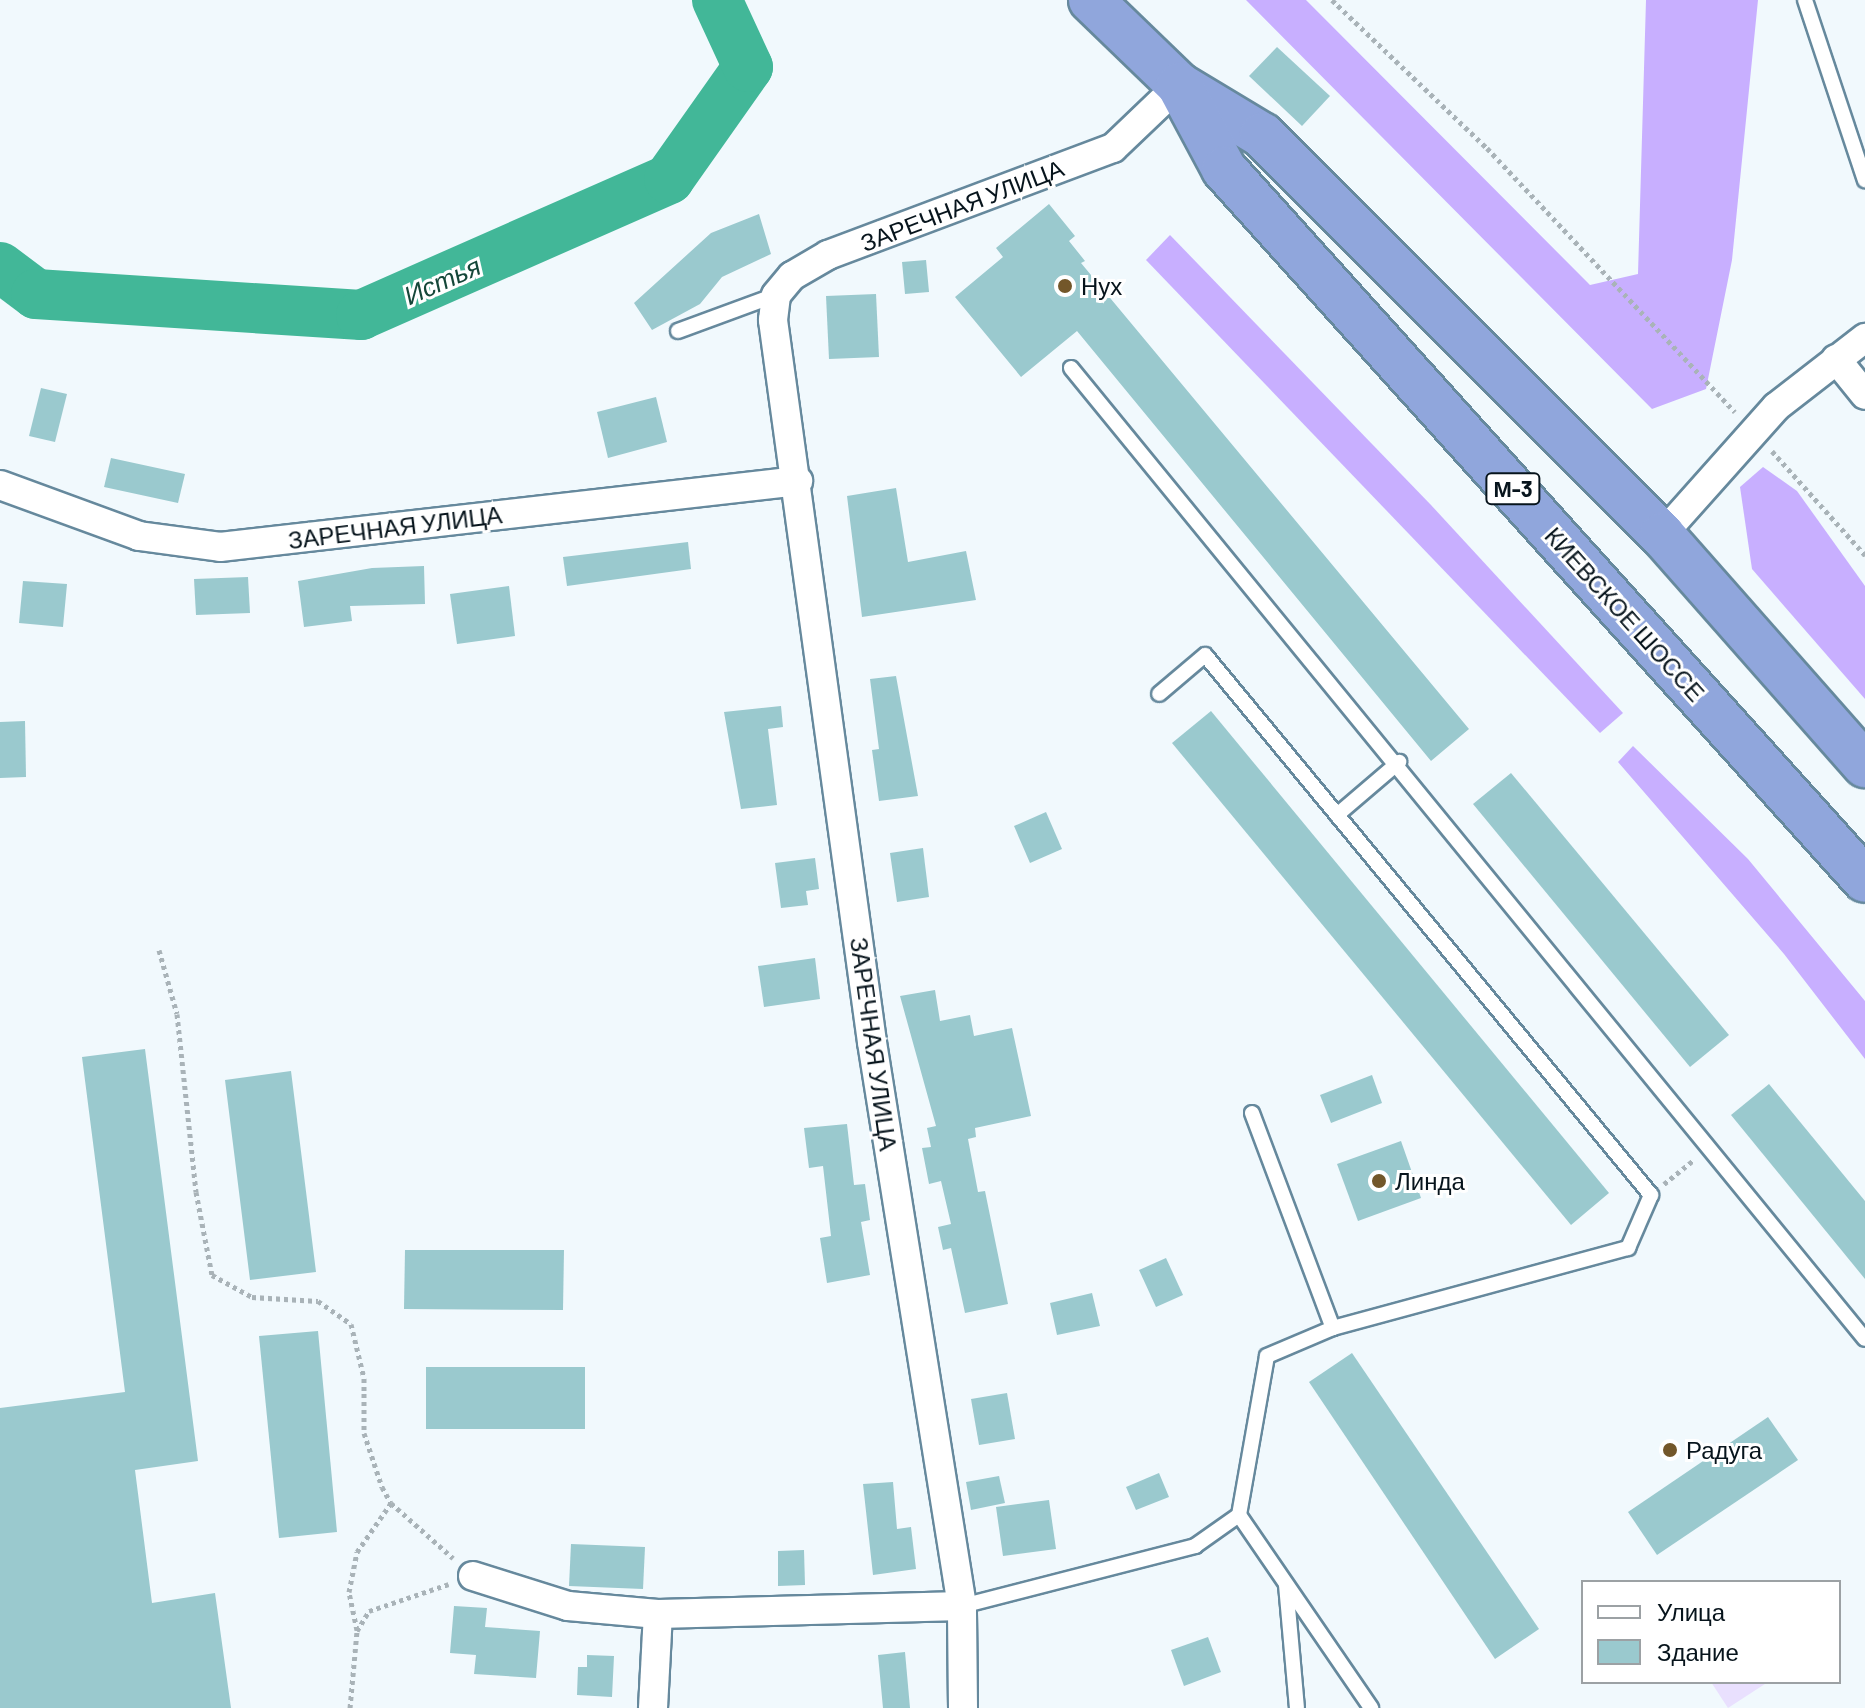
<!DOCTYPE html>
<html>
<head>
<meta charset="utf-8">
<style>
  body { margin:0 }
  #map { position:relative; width:1865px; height:1708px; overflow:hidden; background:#f1f9fd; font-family:Barlow,sans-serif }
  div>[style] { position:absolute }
  .green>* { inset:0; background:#e9e0fe }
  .forest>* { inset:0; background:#c8afff }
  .river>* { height:50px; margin:-25px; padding:0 25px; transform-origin:25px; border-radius:25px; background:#42b798 }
  .building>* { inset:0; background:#9ac9ce }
  .path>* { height:5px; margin-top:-2.5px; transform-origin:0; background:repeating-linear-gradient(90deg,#a9b3b8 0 4px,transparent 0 8px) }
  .roads { filter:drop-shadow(2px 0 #66899d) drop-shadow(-2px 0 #66899d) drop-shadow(0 2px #66899d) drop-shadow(0 -2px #66899d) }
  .service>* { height:14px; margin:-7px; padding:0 7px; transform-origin:7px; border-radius:7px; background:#fff }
  .minor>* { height:28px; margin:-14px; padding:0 14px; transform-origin:14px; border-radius:14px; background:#fff }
  .trunk>* { height:44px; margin:-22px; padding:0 22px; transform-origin:22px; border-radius:22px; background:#90a6dc }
  .dots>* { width:22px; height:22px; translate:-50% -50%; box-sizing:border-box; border:4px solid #fff; border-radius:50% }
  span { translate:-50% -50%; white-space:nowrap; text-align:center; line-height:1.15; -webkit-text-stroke:6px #fff; paint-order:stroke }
  .shield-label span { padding:2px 6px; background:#fff; border:2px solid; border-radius:6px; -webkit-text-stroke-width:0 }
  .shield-label { font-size:22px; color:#07141c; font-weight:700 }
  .street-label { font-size:24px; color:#07141c }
  .poi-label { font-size:24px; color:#07141c }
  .left { translate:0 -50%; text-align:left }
  .water-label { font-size:26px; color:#154739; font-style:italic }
  .legend { position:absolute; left:1581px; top:1580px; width:260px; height:104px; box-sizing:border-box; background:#fff; border:2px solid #9ca1a4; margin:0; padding:10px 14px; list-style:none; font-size:24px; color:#07141c }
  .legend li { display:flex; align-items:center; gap:16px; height:40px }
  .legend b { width:40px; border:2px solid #9ca1a4 }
</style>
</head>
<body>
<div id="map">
  <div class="green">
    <div style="clip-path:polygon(1711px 1682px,1768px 1682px,1728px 1708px)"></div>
  </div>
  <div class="forest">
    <div style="clip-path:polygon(1246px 0,1306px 0,1590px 285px,1638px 274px,1646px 0,1758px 0,1732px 260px,1706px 389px,1652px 409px)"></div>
    <div style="clip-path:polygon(1170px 235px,1431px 505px,1623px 713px,1600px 733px,1146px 260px)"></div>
    <div style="clip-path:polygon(1763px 467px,1797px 491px,1865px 586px,1865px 699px,1752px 569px,1740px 487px)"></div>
    <div style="clip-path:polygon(1633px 746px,1748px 859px,1865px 1001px,1865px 1059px,1784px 954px,1618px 762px)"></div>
  </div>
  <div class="river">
    <div style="left:0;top:267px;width:45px;rotate:36.9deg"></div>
    <div style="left:36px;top:294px;width:326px;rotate:3.7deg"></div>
    <div style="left:361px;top:315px;width:337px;rotate:-23.8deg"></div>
    <div style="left:669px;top:179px;width:137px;rotate:-54.8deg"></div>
    <div style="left:748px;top:67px;width:74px;rotate:-114.8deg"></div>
  </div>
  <div class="building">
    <div style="clip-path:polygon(1277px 47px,1330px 96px,1302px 126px,1249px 76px)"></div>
    <div style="clip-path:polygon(1049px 204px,1075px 236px,1069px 241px,1085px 261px,1081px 263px,1469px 729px,1431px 761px,1077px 331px,1021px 377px,955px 297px,1003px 257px,996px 248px)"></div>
    <div style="clip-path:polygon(759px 214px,771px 254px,722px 277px,700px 304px,652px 330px,634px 303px,711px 233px)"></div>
    <div style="clip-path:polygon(926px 260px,929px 292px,905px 294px,902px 262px)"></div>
    <div style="clip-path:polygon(876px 294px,879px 357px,829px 359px,826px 296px)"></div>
    <div style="clip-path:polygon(41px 388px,67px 394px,55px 442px,29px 436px)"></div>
    <div style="clip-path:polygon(656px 397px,667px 442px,608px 458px,597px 412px)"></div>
    <div style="clip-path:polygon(111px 458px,185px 474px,178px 503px,104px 487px)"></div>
    <div style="clip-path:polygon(896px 488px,908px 562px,966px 551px,976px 600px,862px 617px,847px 496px)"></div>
    <div style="clip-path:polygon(688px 542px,691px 569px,567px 586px,563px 557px)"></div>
    <div style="clip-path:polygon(424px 566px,425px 604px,350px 606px,352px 621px,304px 627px,298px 581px,372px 568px)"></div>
    <div style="clip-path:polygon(248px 577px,250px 613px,196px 615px,194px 579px)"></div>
    <div style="clip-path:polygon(23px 581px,67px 584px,63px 627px,19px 623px)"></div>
    <div style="clip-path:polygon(509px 586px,515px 636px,457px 644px,450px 594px)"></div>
    <div style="clip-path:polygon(896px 676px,918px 796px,879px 801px,872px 750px,879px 749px,870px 679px)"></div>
    <div style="clip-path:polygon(781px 706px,783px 727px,768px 729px,777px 805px,741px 809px,724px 712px)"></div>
    <div style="clip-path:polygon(1211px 711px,1609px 1193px,1571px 1225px,1172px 743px)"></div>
    <div style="clip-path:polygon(25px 721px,26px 777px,0 778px,0 722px)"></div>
    <div style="clip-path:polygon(1511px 773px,1729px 1035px,1690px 1067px,1473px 804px)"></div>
    <div style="clip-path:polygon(1046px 812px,1062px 849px,1030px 863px,1014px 826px)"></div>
    <div style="clip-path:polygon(923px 848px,929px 897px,897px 902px,890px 853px)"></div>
    <div style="clip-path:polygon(815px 858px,819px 889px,806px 891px,808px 905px,781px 908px,775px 863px)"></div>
    <div style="clip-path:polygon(815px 958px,820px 999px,764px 1007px,758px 966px)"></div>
    <div style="clip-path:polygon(935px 990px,940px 1021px,970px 1015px,974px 1036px,1012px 1028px,1031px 1116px,975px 1128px,976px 1137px,968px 1139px,978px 1192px,985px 1191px,1008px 1304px,965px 1313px,951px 1248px,943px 1250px,938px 1227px,951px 1224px,941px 1181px,929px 1184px,922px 1148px,931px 1147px,927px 1128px,936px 1126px,900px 996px)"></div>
    <div style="clip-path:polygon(145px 1049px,198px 1461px,135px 1470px,152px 1603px,215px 1593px,231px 1708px,0 1708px,0 1408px,125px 1392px,82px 1057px)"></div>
    <div style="clip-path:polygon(291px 1071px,316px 1272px,250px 1280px,225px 1080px)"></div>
    <div style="clip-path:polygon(1372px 1075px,1382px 1103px,1331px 1123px,1320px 1095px)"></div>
    <div style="clip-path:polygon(1769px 1084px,1865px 1201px,1865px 1279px,1731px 1115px)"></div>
    <div style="clip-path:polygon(847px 1124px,854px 1185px,865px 1184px,870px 1220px,861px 1222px,870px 1275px,827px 1283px,820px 1238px,831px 1236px,823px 1166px,809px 1168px,804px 1128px)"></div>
    <div style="clip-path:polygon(1401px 1141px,1421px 1198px,1358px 1221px,1337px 1164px)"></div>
    <div style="clip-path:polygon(405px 1250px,564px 1250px,563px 1310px,404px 1309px)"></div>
    <div style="clip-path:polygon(1166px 1258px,1183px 1295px,1156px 1307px,1139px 1270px)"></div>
    <div style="clip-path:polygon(1092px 1293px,1100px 1326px,1057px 1335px,1050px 1303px)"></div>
    <div style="clip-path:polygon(318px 1331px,337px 1532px,279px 1538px,259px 1336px)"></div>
    <div style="clip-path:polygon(1352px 1353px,1539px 1629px,1495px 1659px,1309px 1382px)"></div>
    <div style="clip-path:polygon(426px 1367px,585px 1367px,585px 1429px,426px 1429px)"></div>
    <div style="clip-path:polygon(1007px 1393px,1015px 1439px,979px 1445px,971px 1399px)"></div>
    <div style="clip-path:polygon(1768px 1417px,1798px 1460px,1657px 1555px,1628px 1512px)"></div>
    <div style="clip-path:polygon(1159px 1473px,1169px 1497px,1136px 1510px,1126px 1487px)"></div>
    <div style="clip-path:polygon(999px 1476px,1005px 1503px,971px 1510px,966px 1482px)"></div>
    <div style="clip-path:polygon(893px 1482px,897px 1529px,911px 1527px,916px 1569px,873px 1575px,863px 1484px)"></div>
    <div style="clip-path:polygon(1049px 1500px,1056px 1549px,1003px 1556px,996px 1507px)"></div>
    <div style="clip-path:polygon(571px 1544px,645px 1547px,643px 1589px,569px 1586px)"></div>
    <div style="clip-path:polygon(804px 1550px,805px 1585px,778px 1586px,778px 1551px)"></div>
    <div style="clip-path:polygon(454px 1606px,487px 1608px,485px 1627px,540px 1631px,536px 1678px,474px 1674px,476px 1655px,450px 1653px)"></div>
    <div style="clip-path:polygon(1208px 1637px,1221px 1672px,1184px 1686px,1171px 1650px)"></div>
    <div style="clip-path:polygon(905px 1652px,910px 1708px,883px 1708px,878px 1655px)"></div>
    <div style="clip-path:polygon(587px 1655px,614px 1656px,612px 1697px,577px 1695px,578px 1667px,587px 1667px)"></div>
  </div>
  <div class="path">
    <div style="left:1332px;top:0;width:214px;rotate:43.7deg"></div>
    <div style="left:1487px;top:148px;width:362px;rotate:46.8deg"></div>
    <div style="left:1772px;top:451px;width:140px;rotate:48.2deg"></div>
    <div style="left:159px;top:950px;width:66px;rotate:74.3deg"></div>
    <div style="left:177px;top:1014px;width:179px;rotate:83.9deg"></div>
    <div style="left:196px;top:1192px;width:85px;rotate:79.1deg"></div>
    <div style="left:212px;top:1275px;width:46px;rotate:28.8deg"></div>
    <div style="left:252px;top:1297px;width:66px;rotate:3.5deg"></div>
    <div style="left:318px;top:1301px;width:40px;rotate:34.9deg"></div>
    <div style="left:351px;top:1324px;width:56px;rotate:76.5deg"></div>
    <div style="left:364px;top:1378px;width:55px;rotate:90deg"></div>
    <div style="left:364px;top:1433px;width:57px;rotate:71.6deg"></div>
    <div style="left:382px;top:1487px;width:18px;rotate:61deg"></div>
    <div style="left:391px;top:1503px;width:83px;rotate:41.6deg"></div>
    <div style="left:1664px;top:1184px;width:38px;rotate:-39deg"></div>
    <div style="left:357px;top:1630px;width:39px;rotate:-102deg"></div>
    <div style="left:349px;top:1592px;width:41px;rotate:-78.7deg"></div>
    <div style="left:357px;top:1552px;width:60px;rotate:-55.2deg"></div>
    <div style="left:350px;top:1708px;width:77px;rotate:-84.8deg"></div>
    <div style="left:357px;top:1631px;width:23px;rotate:-59deg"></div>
    <div style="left:369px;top:1611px;width:84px;rotate:-18.6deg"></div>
  </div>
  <div class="roads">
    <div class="service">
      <div style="left:1805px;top:0;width:190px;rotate:71.6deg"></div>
      <div style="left:678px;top:331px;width:104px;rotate:-20.2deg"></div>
      <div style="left:1071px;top:368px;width:1254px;rotate:50.73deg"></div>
      <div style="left:1337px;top:815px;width:82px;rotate:-40.5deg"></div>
      <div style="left:1252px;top:1113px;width:230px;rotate:69.4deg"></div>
      <div style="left:1239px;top:1515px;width:234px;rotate:55.6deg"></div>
      <div style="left:1286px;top:1585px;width:123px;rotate:84.9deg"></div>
      <div style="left:962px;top:1606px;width:241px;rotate:-14.4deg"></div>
      <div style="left:1195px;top:1546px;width:54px;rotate:-35.2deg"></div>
      <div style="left:1239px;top:1515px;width:161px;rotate:-80deg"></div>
      <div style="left:1267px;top:1356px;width:72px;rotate:-23deg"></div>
      <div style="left:1333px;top:1328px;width:306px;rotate:-15.2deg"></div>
      <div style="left:1628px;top:1248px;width:58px;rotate:-66.5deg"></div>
      <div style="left:1651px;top:1195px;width:700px;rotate:-129.55deg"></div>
      <div style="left:1205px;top:655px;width:60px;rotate:139.7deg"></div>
    </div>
    <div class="minor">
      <div style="left:1836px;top:359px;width:46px;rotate:51.1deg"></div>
      <div style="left:0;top:485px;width:148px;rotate:20.1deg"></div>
      <div style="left:139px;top:536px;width:82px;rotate:7.7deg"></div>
      <div style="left:220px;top:547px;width:582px;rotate:-6.51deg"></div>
      <div style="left:1662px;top:535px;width:171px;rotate:-48.3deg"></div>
      <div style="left:1776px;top:407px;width:113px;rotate:-37.8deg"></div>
      <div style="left:473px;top:1576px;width:100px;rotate:17.5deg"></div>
      <div style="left:568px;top:1606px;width:90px;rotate:5.1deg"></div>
      <div style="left:658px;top:1614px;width:304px;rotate:-1.5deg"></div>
      <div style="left:653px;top:1708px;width:94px;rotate:-87deg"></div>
      <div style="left:963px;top:1708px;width:102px;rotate:-90.6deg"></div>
      <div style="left:962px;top:1606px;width:571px;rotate:-99.07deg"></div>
      <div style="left:872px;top:1042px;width:729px;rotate:-97.81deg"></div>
      <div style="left:773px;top:320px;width:25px;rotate:-83deg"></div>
      <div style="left:776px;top:295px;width:25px;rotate:-50deg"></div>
      <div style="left:792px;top:276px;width:42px;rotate:-30.3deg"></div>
      <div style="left:828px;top:255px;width:304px;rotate:-20.6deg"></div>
      <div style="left:1113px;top:148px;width:91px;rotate:-43.7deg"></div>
    </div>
    <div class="trunk">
      <div style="left:1091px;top:0;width:122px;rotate:44deg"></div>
      <div style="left:1179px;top:85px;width:97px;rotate:31.1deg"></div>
      <div style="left:1262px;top:135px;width:566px;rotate:45deg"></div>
      <div style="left:1662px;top:535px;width:307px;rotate:48.6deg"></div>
      <div style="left:1179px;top:85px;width:95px;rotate:61.8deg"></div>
      <div style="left:1224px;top:169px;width:957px;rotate:47.96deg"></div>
    </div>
  </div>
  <div class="dots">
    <div style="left:1065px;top:286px;background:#73572a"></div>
    <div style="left:1379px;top:1181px;background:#73572a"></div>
    <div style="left:1670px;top:1450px;background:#73572a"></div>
  </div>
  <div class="shield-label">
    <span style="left:1513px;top:489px">М-3</span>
  </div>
  <div class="street-label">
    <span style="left:962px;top:205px;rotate:-21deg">ЗАРЕЧНАЯ УЛИЦА</span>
    <span style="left:395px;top:527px;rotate:-7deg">ЗАРЕЧНАЯ УЛИЦА</span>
    <span style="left:1625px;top:614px;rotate:48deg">КИЕВСКОЕ ШОССЕ</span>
    <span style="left:874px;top:1044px;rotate:82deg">ЗАРЕЧНАЯ УЛИЦА</span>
  </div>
  <div class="poi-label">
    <span class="left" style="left:1081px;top:286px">Нух</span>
    <span class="left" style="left:1395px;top:1181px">Линда</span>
    <span class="left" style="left:1686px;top:1450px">Радуга</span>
  </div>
  <div class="water-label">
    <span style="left:442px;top:280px;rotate:-24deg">Истья</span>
  </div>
  <ul class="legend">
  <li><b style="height:10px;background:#fff"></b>Улица</li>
  <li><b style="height:22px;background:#9ac9ce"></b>Здание</li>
  </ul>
</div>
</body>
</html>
